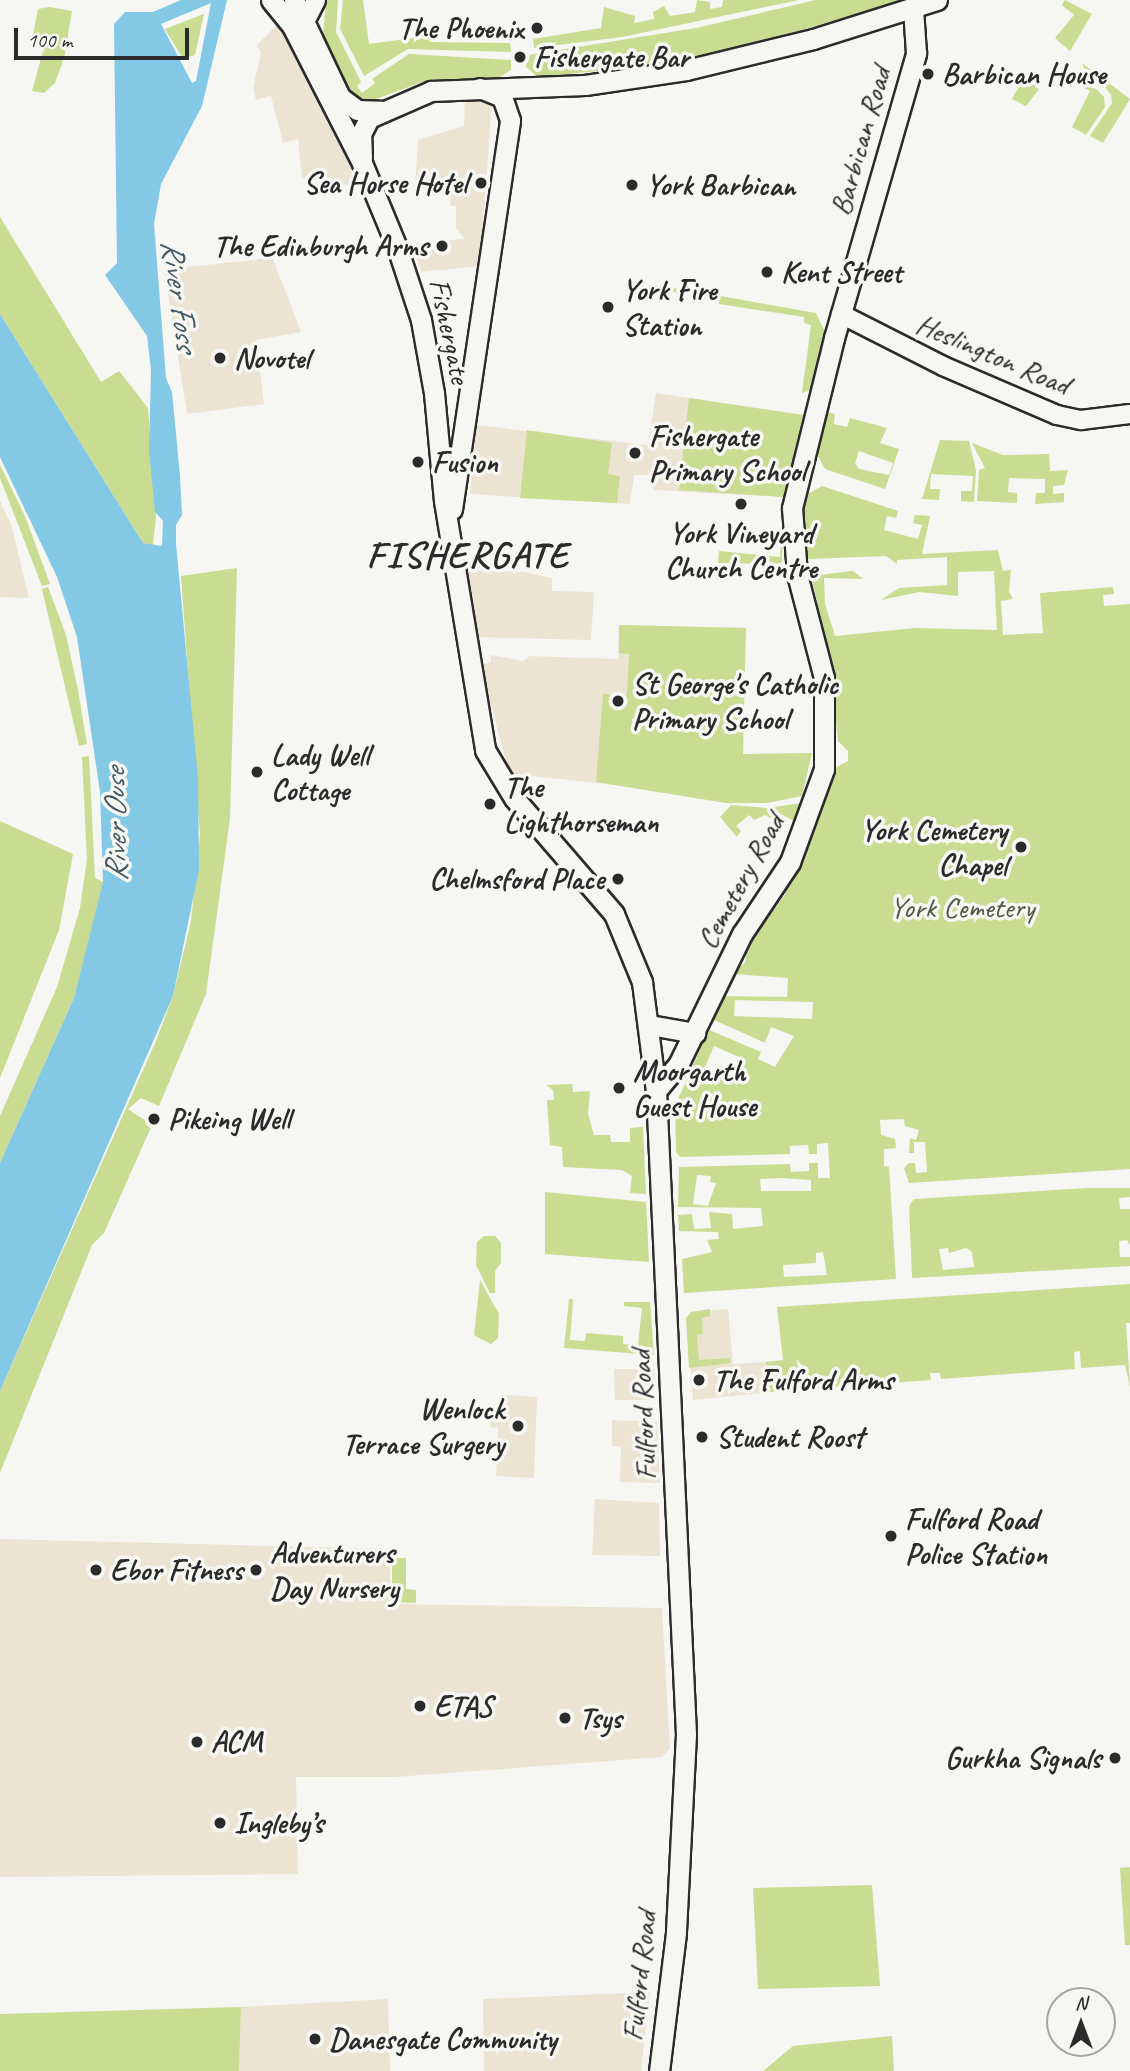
<!DOCTYPE html>
<html>
<head>
<meta charset="utf-8">
<style>
  body { margin:0 }
  #map { position:relative; width:1130px; height:2071px; overflow:hidden; background:#f6f6f2; font-family:Caveat,sans-serif }
  div>[style] { position:absolute }
  .built>* { inset:0; background:#ece4d3 }
  .green>* { inset:0; background:#c9dc91 }
  .water>* { inset:0; background:#83c8e4 }
  .roads { filter:drop-shadow(2px 0 #2b2b2b) drop-shadow(-2px 0 #2b2b2b) drop-shadow(0 2px #2b2b2b) drop-shadow(0 -2px #2b2b2b) }
  .secondary>* { height:18px; margin:-9px; padding:0 9px; transform-origin:9px; border-radius:9px; background:#f6f6f2 }
  .primary>* { height:19px; margin:-9.5px; padding:0 9.5px; transform-origin:9.5px; border-radius:9.5px; background:#f6f6f2 }
  .dots>* { width:19px; height:19px; translate:-50% -50%; box-sizing:border-box; border:4px solid #f6f6f2; border-radius:50% }
  span { translate:-50% -50%; white-space:nowrap; text-align:center; line-height:1.15; -webkit-text-stroke:7px #f6f6f2; paint-order:stroke }
  .poi-label { font-size:30px; color:#2b2b2b; font-weight:700 }
  .right { translate:-100% -50%; text-align:right }
  .left { translate:0 -50%; text-align:left }
  .street-label { font-size:30px; color:#2b2b2b }
  .park-label { font-size:30px; color:#525744 }
  .water-label { font-size:32px; color:#455a62; font-style:italic }
  .district-label { font-size:37px; color:#2b2b2b; font-weight:700; letter-spacing:2px }
  .north { position:absolute; left:1046px; top:1987px; width:70px; height:70px; box-sizing:border-box; background:#f6f6f2; border:2px solid #a5a5a2; border-radius:50%; rotate:0deg; font-size:19px; font-weight:700; line-height:28px; text-align:center; color:#2b2b2b }
  .north::after { content:''; display:block; margin:auto; width:24px; height:32px; background:#2b2b2b; clip-path:polygon(50% 0,100% 100%,50% 72%,0 100%) }
  .scale { position:absolute; left:14px; top:28px; width:175px; height:32px; box-sizing:border-box; border:4px solid #2b2b2b; border-top:0; padding-left:9px; font-size:21px; line-height:24px; white-space:nowrap; color:#2b2b2b; -webkit-text-stroke:5px #f6f6f2; paint-order:stroke }
</style>
</head>
<body>
<div id="map">
  <div class="built">
    <div style="clip-path:polygon(280px 22px,353px 173px,358px 187px,302px 178px,298px 139px,283px 143px,271px 96px,256px 100px,253px 88px,261px 53px,257px 45px)"></div>
    <div style="clip-path:polygon(465px 97px,492px 100px,480px 266px,421px 272px,412px 243px,465px 239px,456px 228px,456px 206px,450px 206px,452px 186px,415px 186px,418px 140px,464px 126px)"></div>
    <div style="clip-path:polygon(271px 254px,301px 332px,256px 340px,264px 404px,187px 414px,164px 269px,256px 260px)"></div>
    <div style="clip-path:polygon(656px 393px,804px 415px,784px 497px,653px 490px,654px 475px,634px 475px,630px 504px,470px 494px,477px 425px,648px 445px)"></div>
    <div style="clip-path:polygon(0 501px,11px 524px,29px 598px,0 597px)"></div>
    <div style="clip-path:polygon(468px 570px,524px 572px,552px 578px,552px 591px,594px 592px,591px 640px,472px 637px)"></div>
    <div style="clip-path:polygon(619px 625px,746px 628px,726px 803px,671px 791px,513px 774px,508px 768px,480px 665px,491px 662px,491px 655px,523px 661px,530px 656px,618px 659px)"></div>
    <div style="clip-path:polygon(728px 1309px,733px 1364px,795px 1360px,796px 1390px,693px 1400px,686px 1318px,691px 1312px)"></div>
    <div style="clip-path:polygon(614px 1369px,654px 1369px,655px 1400px,615px 1400px)"></div>
    <div style="clip-path:polygon(506px 1395px,537px 1397px,534px 1478px,496px 1476px,498px 1428px,490px 1427px,492px 1407px)"></div>
    <div style="clip-path:polygon(612px 1420px,657px 1422px,660px 1483px,620px 1482px,621px 1447px,612px 1446px)"></div>
    <div style="clip-path:polygon(595px 1499px,659px 1503px,660px 1556px,592px 1555px)"></div>
    <div style="clip-path:polygon(0 1539px,389px 1549px,391px 1604px,662px 1608px,670px 1748px,662px 1757px,395px 1777px,296px 1777px,298px 1874px,0 1877px)"></div>
    <div style="clip-path:polygon(650px 1992px,641px 2071px,484px 2071px,483px 1999px)"></div>
    <div style="clip-path:polygon(388px 1999px,390px 2071px,239px 2071px,241px 2007px)"></div>
  </div>
  <div class="green">
    <div style="clip-path:polygon(326px 0,338px 0,336px 32px,361px 82px,357px 86px,362px 93px,375px 83px,372px 79px,409px 54px,511px 60px,511px 70px,498px 78px,422px 82px,363px 104px,346px 90px,323px 36px)"></div>
    <div style="clip-path:polygon(343px 0,363px 0,369px 44px,428px 36px,431px 42px,510px 43px,511px 52px,408px 49px,364px 76px,340px 29px)"></div>
    <div style="clip-path:polygon(697px 0,710px 2px,710px 9px,722px 7px,723px 0,799px 0,622px 37px,534px 48px,533px 39px,601px 28px,604px 7px,635px 16px,634px 23px,654px 19px,653px 12px,664px 6px,670px 16px,695px 12px)"></div>
    <div style="clip-path:polygon(816px 0,902px 0,749px 46px,649px 66px,538px 77px,526px 67px,528px 55px,696px 28px)"></div>
    <div style="clip-path:polygon(1065px 0,1092px 14px,1070px 51px,1055px 38px,1074px 15px,1062px 5px)"></div>
    <div style="clip-path:polygon(49px 7px,72px 11px,64px 59px,46px 54px,41px 43px,32px 40px,38px 9px)"></div>
    <div style="clip-path:polygon(204px 14px,195px 55px,183px 59px,165px 29px)"></div>
    <div style="clip-path:polygon(43px 51px,63px 61px,55px 83px,44px 93px,32px 91px)"></div>
    <div style="clip-path:polygon(1082px 63px,1130px 99px,1103px 143px,1090px 136px,1112px 103px,1111px 95px,1105px 87px,1090px 83px)"></div>
    <div style="clip-path:polygon(1027px 72px,1040px 79px,1035px 87px,1039px 89px,1026px 106px,1012px 99px)"></div>
    <div style="clip-path:polygon(1073px 82px,1096px 89px,1104px 97px,1105px 107px,1086px 135px,1072px 127px,1090px 91px)"></div>
    <div style="clip-path:polygon(0 217px,101px 382px,119px 371px,148px 408px,156px 517px,153px 545px,143px 543px,135px 530px,0 314px)"></div>
    <div style="clip-path:polygon(668px 287px,816px 313px,825px 332px,811px 390px,802px 393px,811px 325px,804px 323px,804px 317px,719px 304px,719px 300px,667px 291px)"></div>
    <div style="clip-path:polygon(689px 398px,803px 415px,784px 497px,679px 490px)"></div>
    <div style="clip-path:polygon(evenodd,826px 412px,835px 414px,834px 424px,847px 427px,850px 418px,887px 428px,880px 443px,899px 449px,885px 489px,825px 469px,816px 452px,826px 412px,859px 451px,893px 463px,889px 475px,859px 469px,855px 463px,859px 451px)"></div>
    <div style="clip-path:polygon(527px 430px,612px 443px,608px 474px,620px 476px,617px 503px,520px 498px)"></div>
    <div style="clip-path:polygon(940px 440px,969px 441px,976px 470px,974px 502px,961px 501px,961px 491px,972px 491px,973px 476px,931px 474px,930px 489px,940px 489px,939px 500px,922px 499px)"></div>
    <div style="clip-path:polygon(972px 443px,1003px 455px,1049px 454px,1050px 471px,1068px 470px,1064px 485px,1053px 486px,1053px 494px,1064px 493px,1064px 502px,1035px 504px,1036px 493px,1045px 493px,1045px 479px,1009px 478px,1008px 492px,1017px 493px,1017px 503px,977px 501px,979px 470px,985px 468px)"></div>
    <div style="clip-path:polygon(0 465px,25px 516px,50px 584px,42px 586px,0 478px)"></div>
    <div style="clip-path:polygon(evenodd,822px 486px,898px 511px,896px 518px,887px 516px,884px 530px,918px 539px,922px 525px,913px 523px,915px 515px,930px 516px,922px 554px,998px 550px,1003px 571px,1011px 570px,1009px 591px,1013px 599px,1001px 601px,1003px 635px,1043px 633px,1040px 593px,1113px 587px,1114px 594px,1103px 595px,1104px 606px,1130px 604px,1130px 1169px,909px 1183px,904px 1168px,909px 1163px,915px 1163px,916px 1173px,927px 1172px,925px 1142px,914px 1142px,914px 1153px,909px 1153px,910px 1138px,916px 1140px,919px 1130px,905px 1126px,904px 1119px,880px 1120px,881px 1135px,895px 1139px,896px 1148px,884px 1149px,884px 1166px,889px 1167px,896px 1279px,684px 1293px,682px 1259px,712px 1252px,707px 1240px,719px 1239px,718px 1232px,679px 1231px,678px 1215px,692px 1214px,694px 1229px,711px 1228px,709px 1212px,732px 1214px,733px 1229px,763px 1226px,761px 1208px,678px 1207px,679px 1167px,790px 1164px,791px 1172px,809px 1171px,809px 1163px,818px 1163px,818px 1178px,830px 1178px,828px 1143px,817px 1144px,817px 1154px,809px 1154px,808px 1145px,790px 1146px,790px 1154px,680px 1157px,676px 1152px,675px 1106px,709px 1030px,761px 1052px,758px 1059px,775px 1067px,794px 1036px,771px 1027px,765px 1043px,712px 1019px,723px 996px,787px 997px,788px 978px,734px 974px,745px 962px,747px 944px,784px 896px,835px 768px,848px 761px,848px 751px,838px 741px,828px 647px,811px 576px,853px 571px,863px 579px,824px 578px,825px 604px,835px 636px,915px 628px,997px 630px,994px 571px,958px 572px,958px 596px,919px 592px,881px 600px,899px 588px,947px 585px,947px 557px,897px 560px,897px 564px,886px 556px,808px 559px,803px 497px,822px 486px,735px 1000px,813px 1002px,812px 1019px,734px 1016px,735px 1000px,822px 486px,714px 1046px,746px 1060px,740px 1075px,719px 1065px,716px 1072px,705px 1067px,714px 1046px,822px 486px,697px 1175px,711px 1176px,710px 1182px,716px 1183px,708px 1206px,693px 1204px,697px 1175px,822px 486px,781px 1178px,811px 1180px,811px 1191px,761px 1191px,760px 1179px,781px 1178px,822px 486px,823px 1252px,827px 1275px,784px 1277px,783px 1265px,816px 1263px,816px 1253px,823px 1252px)"></div>
    <div style="clip-path:polygon(783px 515px,782px 564px,718px 563px,719px 551px,780px 557px)"></div>
    <div style="clip-path:polygon(237px 568px,230px 818px,206px 994px,159px 1106px,141px 1098px,128px 1109px,152px 1125px,104px 1233px,92px 1245px,0 1473px,0 1391px,156px 1041px,173px 996px,191px 921px,200px 835px,181px 576px)"></div>
    <div style="clip-path:polygon(48px 587px,66px 635px,78px 690px,87px 744px,79px 746px,42px 589px)"></div>
    <div style="clip-path:polygon(619px 625px,746px 628px,743px 754px,812px 753px,802px 796px,767px 803px,726px 803px,596px 782px,603px 694px,627px 695px,629px 654px,619px 653px)"></div>
    <div style="clip-path:polygon(89px 756px,95px 878px,103px 882px,97px 913px,74px 998px,0 1163px,0 1116px,57px 987px,80px 908px,87px 859px,82px 757px)"></div>
    <div style="clip-path:polygon(802px 803px,792px 830px,794px 821px,771px 809px,768px 813px,778px 822px,765px 815px,754px 820px,749px 815px,736px 826px,741px 831px,737px 837px,720px 817px,731px 805px,767px 808px)"></div>
    <div style="clip-path:polygon(0 821px,73px 854px,59px 930px,0 1078px)"></div>
    <div style="clip-path:polygon(572px 1084px,573px 1092px,590px 1091px,588px 1114px,594px 1135px,610px 1135px,611px 1142px,630px 1142px,630px 1128px,643px 1127px,646px 1194px,630px 1193px,632px 1176px,622px 1170px,563px 1167px,562px 1147px,550px 1145px,547px 1100px,554px 1100px,553px 1090px,546px 1085px)"></div>
    <div style="clip-path:polygon(evenodd,1087px 1188px,1130px 1188px,1130px 1197px,1119px 1198px,1120px 1209px,1130px 1209px,1130px 1245px,1127px 1240px,1119px 1241px,1120px 1257px,1130px 1257px,1130px 1266px,912px 1278px,909px 1206px,914px 1199px,1087px 1188px,948px 1248px,949px 1253px,966px 1248px,972px 1252px,974px 1267px,943px 1270px,939px 1249px,948px 1248px)"></div>
    <div style="clip-path:polygon(545px 1192px,646px 1202px,649px 1262px,545px 1254px)"></div>
    <div style="clip-path:polygon(495px 1236px,501px 1243px,501px 1263px,495px 1271px,495px 1293px,490px 1293px,476px 1265px,477px 1242px,484px 1236px)"></div>
    <div style="clip-path:polygon(480px 1280px,499px 1314px,498px 1338px,491px 1344px,474px 1335px)"></div>
    <div style="clip-path:polygon(1130px 1284px,1130px 1323px,1126px 1323px,1130px 1387px,1125px 1365px,1081px 1368px,1080px 1351px,1074px 1352px,1075px 1369px,941px 1379px,940px 1373px,930px 1373px,931px 1380px,834px 1387px,831px 1380px,821px 1380px,821px 1388px,768px 1392px,766px 1362px,783px 1360px,777px 1307px)"></div>
    <div style="clip-path:polygon(569px 1299px,573px 1299px,570px 1340px,585px 1341px,586px 1333px,623px 1336px,623px 1344px,638px 1345px,642px 1308px,624px 1306px,624px 1302px,650px 1302px,654px 1355px,564px 1348px)"></div>
    <div style="clip-path:polygon(710px 1309px,710px 1316px,702px 1318px,703px 1334px,697px 1335px,699px 1360px,730px 1358px,730px 1363px,689px 1368px,686px 1318px,691px 1312px)"></div>
    <div style="clip-path:polygon(392px 1558px,406px 1558px,406px 1589px,416px 1590px,416px 1603px,392px 1602px)"></div>
    <div style="clip-path:polygon(1130px 1867px,1130px 1945px,1125px 1945px,1120px 1868px)"></div>
    <div style="clip-path:polygon(872px 1885px,880px 1986px,758px 1989px,753px 1888px)"></div>
    <div style="clip-path:polygon(241px 2007px,239px 2071px,0 2071px,0 2014px)"></div>
    <div style="clip-path:polygon(892px 2036px,894px 2071px,763px 2071px,793px 2046px)"></div>
  </div>
  <div class="water">
    <div style="clip-path:polygon(evenodd,181px 0,227px 0,202px 106px,161px 184px,154px 224px,166px 378px,172px 392px,180px 476px,182px 515px,176px 525px,176px 544px,198px 778px,199px 870px,173px 996px,0 1391px,0 1163px,74px 998px,103px 882px,100px 792px,77px 637px,57px 577px,0 457px,0 314px,143px 543px,162px 546px,163px 521px,155px 512px,149px 450px,151px 370px,147px 336px,105px 275px,117px 263px,114px 24px,125px 12px,153px 12px,181px 0,211px 3px,196px 81px,192px 83px,161px 24px,211px 3px)"></div>
  </div>
  <div class="roads">
    <div class="secondary">
      <div style="left:306px;top:20px;width:22px;rotate:-63deg"></div>
      <div style="left:841px;top:314px;width:114px;rotate:27deg"></div>
      <div style="left:943px;top:366px;width:124px;rotate:23.3deg"></div>
      <div style="left:1057px;top:415px;width:25px;rotate:12deg"></div>
      <div style="left:1081px;top:420px;width:49px;rotate:-7deg"></div>
    </div>
    <div class="primary">
      <div style="left:271px;top:0;width:33px;rotate:51deg"></div>
      <div style="left:292px;top:26px;width:154px;rotate:62.9deg"></div>
      <div style="left:362px;top:163px;width:94px;rotate:67.5deg"></div>
      <div style="left:398px;top:250px;width:74px;rotate:71.8deg"></div>
      <div style="left:421px;top:320px;width:74px;rotate:79.9deg"></div>
      <div style="left:434px;top:393px;width:108px;rotate:84.7deg"></div>
      <div style="left:444px;top:501px;width:252px;rotate:80.6deg"></div>
      <div style="left:485px;top:750px;width:56px;rotate:58.9deg"></div>
      <div style="left:514px;top:798px;width:153px;rotate:49.2deg"></div>
      <div style="left:614px;top:914px;width:74px;rotate:67.6deg"></div>
      <div style="left:642px;top:982px;width:110px;rotate:82.7deg"></div>
      <div style="left:656px;top:1091px;width:644px;rotate:87.33deg"></div>
      <div style="left:686px;top:1734px;width:199px;rotate:92.9deg"></div>
      <div style="left:676px;top:1933px;width:139px;rotate:97deg"></div>
      <div style="left:294px;top:0;width:107px;rotate:64.6deg"></div>
      <div style="left:340px;top:97px;width:21px;rotate:37deg"></div>
      <div style="left:357px;top:110px;width:24px;rotate:2deg"></div>
      <div style="left:362px;top:158px;width:24px;rotate:-92deg"></div>
      <div style="left:361px;top:134px;width:18px;rotate:-63deg"></div>
      <div style="left:369px;top:118px;width:68px;rotate:-23.5deg"></div>
      <div style="left:431px;top:91px;width:154px;rotate:-2.2deg"></div>
      <div style="left:585px;top:85px;width:102px;rotate:-8.4deg"></div>
      <div style="left:686px;top:70px;width:131px;rotate:-13.7deg"></div>
      <div style="left:813px;top:39px;width:130px;rotate:-17.5deg"></div>
      <div style="left:452px;top:509px;width:393px;rotate:-81.5deg"></div>
      <div style="left:510px;top:120px;width:24px;rotate:-109deg"></div>
      <div style="left:502px;top:97px;width:24px;rotate:-158deg"></div>
      <div style="left:650px;top:1025px;width:46px;rotate:10.1deg"></div>
      <div style="left:656px;top:1091px;width:34px;rotate:-50deg"></div>
      <div style="left:678px;top:1065px;width:146px;rotate:-64deg"></div>
      <div style="left:742px;top:934px;width:87px;rotate:-56.3deg"></div>
      <div style="left:790px;top:862px;width:99px;rotate:-69.9deg"></div>
      <div style="left:824px;top:769px;width:91px;rotate:-90deg"></div>
      <div style="left:824px;top:678px;width:107px;rotate:-104.6deg"></div>
      <div style="left:797px;top:574px;width:66px;rotate:-94.3deg"></div>
      <div style="left:792px;top:508px;width:175px;rotate:-76.1deg"></div>
      <div style="left:834px;top:338px;width:297px;rotate:-73.9deg"></div>
      <div style="left:916px;top:53px;width:45px;rotate:-93.8deg"></div>
    </div>
  </div>
  <div class="dots">
    <div style="left:537px;top:28px;background:#2b2b2b"></div>
    <div style="left:520px;top:57px;background:#2b2b2b"></div>
    <div style="left:928px;top:74px;background:#2b2b2b"></div>
    <div style="left:481px;top:183px;background:#2b2b2b"></div>
    <div style="left:632px;top:185px;background:#2b2b2b"></div>
    <div style="left:442px;top:246px;background:#2b2b2b"></div>
    <div style="left:767px;top:272px;background:#2b2b2b"></div>
    <div style="left:608px;top:307px;background:#2b2b2b"></div>
    <div style="left:220px;top:358px;background:#2b2b2b"></div>
    <div style="left:635px;top:453px;background:#2b2b2b"></div>
    <div style="left:418px;top:462px;background:#2b2b2b"></div>
    <div style="left:741px;top:504px;background:#2b2b2b"></div>
    <div style="left:618px;top:701px;background:#2b2b2b"></div>
    <div style="left:257px;top:772px;background:#2b2b2b"></div>
    <div style="left:490px;top:804px;background:#2b2b2b"></div>
    <div style="left:1021px;top:847px;background:#2b2b2b"></div>
    <div style="left:618px;top:879px;background:#2b2b2b"></div>
    <div style="left:619px;top:1088px;background:#2b2b2b"></div>
    <div style="left:154px;top:1119px;background:#2b2b2b"></div>
    <div style="left:699px;top:1380px;background:#2b2b2b"></div>
    <div style="left:518px;top:1426px;background:#2b2b2b"></div>
    <div style="left:702px;top:1437px;background:#2b2b2b"></div>
    <div style="left:891px;top:1536px;background:#2b2b2b"></div>
    <div style="left:96px;top:1570px;background:#2b2b2b"></div>
    <div style="left:256px;top:1570px;background:#2b2b2b"></div>
    <div style="left:420px;top:1706px;background:#2b2b2b"></div>
    <div style="left:565px;top:1718px;background:#2b2b2b"></div>
    <div style="left:197px;top:1742px;background:#2b2b2b"></div>
    <div style="left:1115px;top:1758px;background:#2b2b2b"></div>
    <div style="left:220px;top:1823px;background:#2b2b2b"></div>
    <div style="left:315px;top:2039px;background:#2b2b2b"></div>
  </div>
  <div class="poi-label">
    <span class="right" style="left:523px;top:28px">The Phoenix</span>
    <span class="left" style="left:534px;top:57px">Fishergate Bar</span>
    <span class="left" style="left:942px;top:74px">Barbican House</span>
    <span class="right" style="left:467px;top:183px">Sea Horse Hotel</span>
    <span class="left" style="left:646px;top:185px">York Barbican</span>
    <span class="right" style="left:428px;top:246px">The Edinburgh Arms</span>
    <span class="left" style="left:781px;top:272px">Kent Street</span>
    <span class="left" style="left:622px;top:307px">York Fire<br>Station</span>
    <span class="left" style="left:234px;top:358px">Novotel</span>
    <span class="left" style="left:649px;top:453px">Fishergate<br>Primary School</span>
    <span class="left" style="left:432px;top:462px">Fusion</span>
    <span style="left:741px;top:550px">York Vineyard<br>Church Centre</span>
    <span class="left" style="left:632px;top:701px">St George's Catholic<br>Primary School</span>
    <span class="left" style="left:271px;top:772px">Lady Well<br>Cottage</span>
    <span class="left" style="left:504px;top:804px">The<br>Lighthorseman</span>
    <span class="right" style="left:1007px;top:847px">York Cemetery<br>Chapel</span>
    <span class="right" style="left:604px;top:879px">Chelmsford Place</span>
    <span class="left" style="left:633px;top:1088px">Moorgarth<br>Guest House</span>
    <span class="left" style="left:168px;top:1119px">Pikeing Well</span>
    <span class="left" style="left:713px;top:1380px">The Fulford Arms</span>
    <span class="right" style="left:504px;top:1426px">Wenlock<br>Terrace Surgery</span>
    <span class="left" style="left:716px;top:1437px">Student Roost</span>
    <span class="left" style="left:905px;top:1536px">Fulford Road<br>Police Station</span>
    <span class="left" style="left:270px;top:1570px">Adventurers<br>Day Nursery</span>
    <span class="left" style="left:110px;top:1570px">Ebor Fitness</span>
    <span class="left" style="left:434px;top:1706px">ETAS</span>
    <span class="left" style="left:579px;top:1718px">Tsys</span>
    <span class="left" style="left:211px;top:1742px">ACM</span>
    <span class="right" style="left:1101px;top:1758px">Gurkha Signals</span>
    <span class="left" style="left:234px;top:1823px">Ingleby’s</span>
    <span class="left" style="left:329px;top:2039px">Danesgate Community</span>
  </div>
  <div class="street-label">
    <span style="left:860px;top:141px;rotate:-74deg">Barbican Road</span>
    <span style="left:450px;top:331px;rotate:78deg">Fishergate</span>
    <span style="left:993px;top:354px;rotate:23deg">Heslington Road</span>
    <span style="left:740px;top:881px;rotate:-61deg">Cemetery Road</span>
    <span style="left:643px;top:1415px;rotate:-93deg">Fulford Road</span>
    <span style="left:639px;top:1976px;rotate:-84deg">Fulford Road</span>
  </div>
  <div class="park-label">
    <span style="left:962px;top:907px">York Cemetery</span>
  </div>
  <div class="water-label">
    <span style="left:179px;top:295px;rotate:82deg">River Foss</span>
    <span style="left:116px;top:825px;rotate:-91deg">River Ouse</span>
  </div>
  <div class="district-label">
    <span style="left:468px;top:555px">FISHERGATE</span>
  </div>
  <div class="north">N</div>
  <div class="scale">100 m</div>
</div>
</body>
</html>
